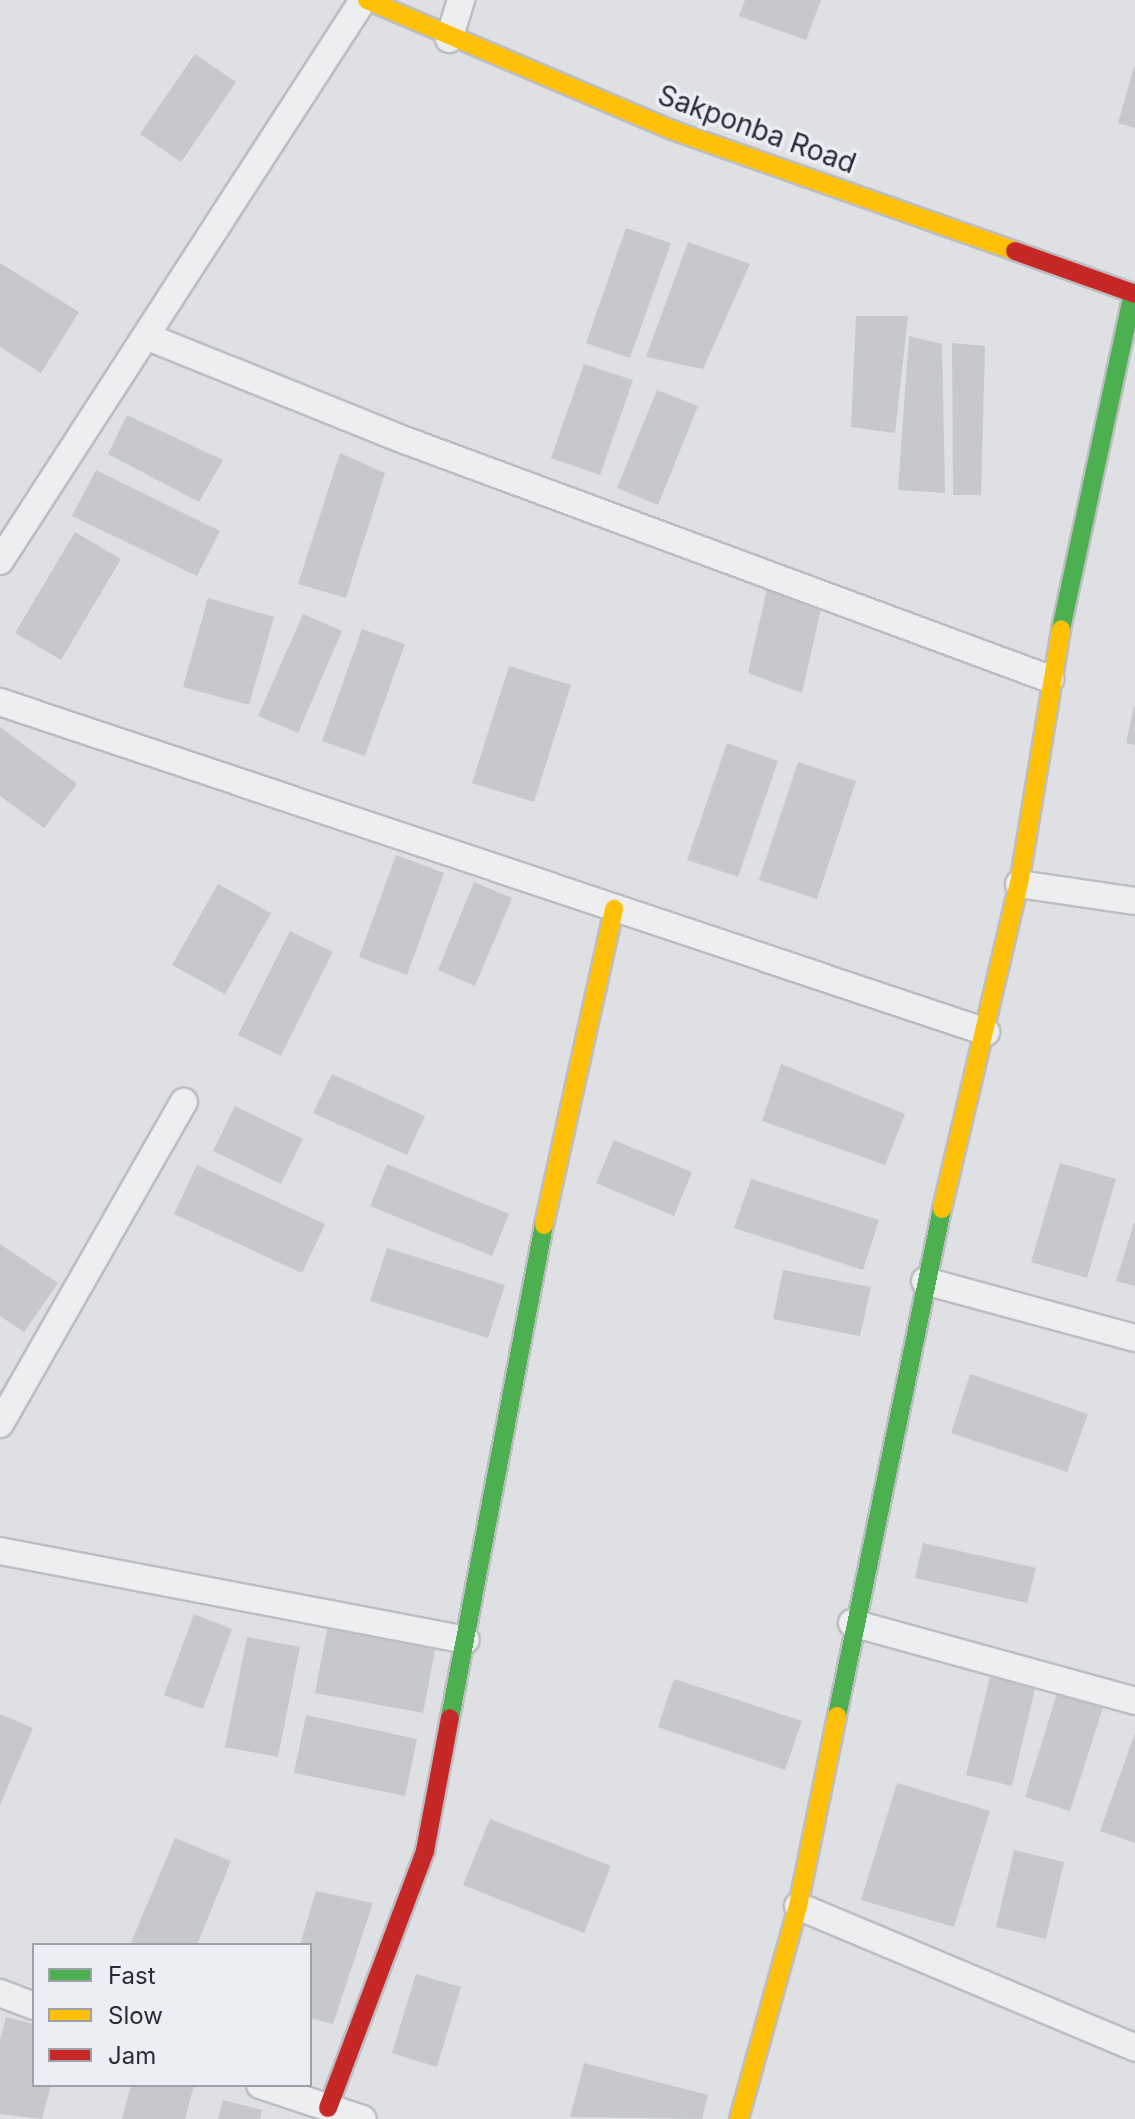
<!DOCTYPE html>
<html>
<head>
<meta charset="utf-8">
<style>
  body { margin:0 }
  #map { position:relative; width:1135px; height:2119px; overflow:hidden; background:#dee0e3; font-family:Inter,sans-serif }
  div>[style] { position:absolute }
  .building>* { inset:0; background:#c6c8cb }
  .roads { filter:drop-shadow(2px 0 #bcbec1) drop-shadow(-2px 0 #bcbec1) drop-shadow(0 2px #bcbec1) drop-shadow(0 -2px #bcbec1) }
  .street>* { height:26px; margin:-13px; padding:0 13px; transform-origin:13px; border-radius:13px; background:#edeef0 }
  .fast>* { height:18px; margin:-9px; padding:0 9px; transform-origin:9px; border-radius:9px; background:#4caf50 }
  .slow>* { height:18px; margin:-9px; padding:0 9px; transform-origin:9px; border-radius:9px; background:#ffc107 }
  .jam>* { height:18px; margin:-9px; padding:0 9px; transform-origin:9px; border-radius:9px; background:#c62828 }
  span { translate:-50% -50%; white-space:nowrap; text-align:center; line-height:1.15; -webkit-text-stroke:7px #ebeef3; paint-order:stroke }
  .street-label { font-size:28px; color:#272d3a }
  .legend { position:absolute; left:32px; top:1943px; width:280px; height:144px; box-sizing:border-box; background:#ebeef3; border:2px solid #9da1a9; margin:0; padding:10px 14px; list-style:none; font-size:24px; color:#272d3a }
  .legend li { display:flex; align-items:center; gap:16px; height:40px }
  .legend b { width:40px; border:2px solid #9da1a9 }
</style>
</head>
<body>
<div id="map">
  <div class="building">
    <div style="clip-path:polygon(745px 0,821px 0,806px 40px,739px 16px)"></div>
    <div style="clip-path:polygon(195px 54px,236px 82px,181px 162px,140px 134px)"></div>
    <div style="clip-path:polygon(1134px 67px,1135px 67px,1135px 128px,1118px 123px)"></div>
    <div style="clip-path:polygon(626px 228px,671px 243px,630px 358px,586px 343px)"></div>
    <div style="clip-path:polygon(688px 242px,750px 264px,703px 369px,646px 357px)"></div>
    <div style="clip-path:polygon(0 263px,79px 312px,41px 373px,0 347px)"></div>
    <div style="clip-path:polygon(856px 316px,908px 316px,895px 433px,851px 427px)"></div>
    <div style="clip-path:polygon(909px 336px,942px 344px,945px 493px,898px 490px)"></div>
    <div style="clip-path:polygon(952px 343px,985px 346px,981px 495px,953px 495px)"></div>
    <div style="clip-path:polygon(584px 364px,633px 380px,600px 475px,551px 458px)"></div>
    <div style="clip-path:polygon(657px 390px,698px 406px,658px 505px,617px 488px)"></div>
    <div style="clip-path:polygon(127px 415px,223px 460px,199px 502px,108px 454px)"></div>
    <div style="clip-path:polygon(340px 453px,385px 473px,346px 598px,298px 584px)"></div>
    <div style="clip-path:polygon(96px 470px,220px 531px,197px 576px,72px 516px)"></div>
    <div style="clip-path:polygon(75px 532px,121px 559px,61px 660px,15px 633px)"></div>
    <div style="clip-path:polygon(769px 580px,823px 600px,802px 693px,748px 673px)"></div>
    <div style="clip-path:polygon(208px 598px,274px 617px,249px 705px,183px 687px)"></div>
    <div style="clip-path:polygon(303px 614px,342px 631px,298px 733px,258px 716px)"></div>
    <div style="clip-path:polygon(362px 629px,405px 644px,365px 756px,322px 741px)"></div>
    <div style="clip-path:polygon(509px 666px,571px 685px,534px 802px,472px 783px)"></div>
    <div style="clip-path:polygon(1134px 706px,1135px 707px,1135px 745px,1126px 743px)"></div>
    <div style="clip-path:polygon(0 727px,77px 784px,44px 828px,0 796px)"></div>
    <div style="clip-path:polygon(727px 743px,778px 761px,738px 877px,687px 860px)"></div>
    <div style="clip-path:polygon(798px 762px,856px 781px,817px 899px,759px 880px)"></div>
    <div style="clip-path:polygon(396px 855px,444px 873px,407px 975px,359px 957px)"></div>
    <div style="clip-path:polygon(474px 882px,512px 898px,475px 986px,438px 970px)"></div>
    <div style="clip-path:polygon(218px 884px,271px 913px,225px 994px,172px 965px)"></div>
    <div style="clip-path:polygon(290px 931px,333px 952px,281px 1056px,238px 1035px)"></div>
    <div style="clip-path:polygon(781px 1064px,905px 1114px,885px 1165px,762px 1121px)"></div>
    <div style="clip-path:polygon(332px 1074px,425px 1116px,407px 1155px,313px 1113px)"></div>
    <div style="clip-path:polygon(235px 1106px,303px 1139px,281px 1184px,213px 1151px)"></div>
    <div style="clip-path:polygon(614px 1140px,692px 1172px,674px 1216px,596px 1183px)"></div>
    <div style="clip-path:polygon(1060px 1163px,1116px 1179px,1087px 1278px,1031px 1262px)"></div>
    <div style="clip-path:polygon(387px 1164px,509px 1214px,492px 1256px,370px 1206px)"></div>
    <div style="clip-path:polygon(197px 1165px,325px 1224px,302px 1273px,174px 1214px)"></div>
    <div style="clip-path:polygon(751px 1179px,879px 1220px,863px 1270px,734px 1228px)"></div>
    <div style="clip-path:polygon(1134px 1223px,1135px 1223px,1135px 1286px,1116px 1281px)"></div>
    <div style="clip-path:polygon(0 1244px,58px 1283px,24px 1332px,0 1316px)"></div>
    <div style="clip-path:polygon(387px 1248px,505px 1285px,488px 1338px,370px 1301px)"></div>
    <div style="clip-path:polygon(783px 1270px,871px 1287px,860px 1336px,773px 1319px)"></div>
    <div style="clip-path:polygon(970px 1374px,1088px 1414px,1067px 1472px,951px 1433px)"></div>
    <div style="clip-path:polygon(923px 1543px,1036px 1568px,1027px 1603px,915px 1578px)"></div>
    <div style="clip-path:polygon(194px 1614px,232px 1629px,203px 1709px,164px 1695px)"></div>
    <div style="clip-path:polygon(328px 1625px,436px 1646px,423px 1713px,315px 1693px)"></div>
    <div style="clip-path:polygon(247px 1637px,300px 1647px,278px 1757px,225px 1747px)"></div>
    <div style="clip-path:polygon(993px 1665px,1038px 1676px,1012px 1786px,966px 1775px)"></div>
    <div style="clip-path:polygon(674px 1679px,802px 1721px,785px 1770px,658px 1727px)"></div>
    <div style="clip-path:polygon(1059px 1687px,1105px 1701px,1070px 1811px,1025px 1797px)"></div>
    <div style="clip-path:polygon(0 1714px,33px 1728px,0 1805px)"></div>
    <div style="clip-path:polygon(306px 1715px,417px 1739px,405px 1796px,294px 1773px)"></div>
    <div style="clip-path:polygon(1135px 1733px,1135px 1843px,1100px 1831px)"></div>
    <div style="clip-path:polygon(897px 1783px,990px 1811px,954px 1927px,861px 1900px)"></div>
    <div style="clip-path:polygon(490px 1819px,611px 1866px,584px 1933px,463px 1885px)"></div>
    <div style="clip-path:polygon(175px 1838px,231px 1861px,197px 1945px,130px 1945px)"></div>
    <div style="clip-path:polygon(1014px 1850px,1064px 1862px,1046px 1939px,996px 1927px)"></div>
    <div style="clip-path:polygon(316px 1891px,373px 1903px,333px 2024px,310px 2018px,310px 1945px,300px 1945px)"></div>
    <div style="clip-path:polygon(416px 1974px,461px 1987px,437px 2067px,392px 2053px)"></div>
    <div style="clip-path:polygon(6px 2017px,34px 2024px,34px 2085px,51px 2085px,42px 2119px,0 2114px,0 2040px)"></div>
    <div style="clip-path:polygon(584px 2063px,708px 2095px,702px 2119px,570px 2117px)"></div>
    <div style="clip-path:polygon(131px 2085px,194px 2085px,185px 2119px,122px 2119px)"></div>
    <div style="clip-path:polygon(223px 2100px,262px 2110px,260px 2119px,218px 2119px)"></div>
  </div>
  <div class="roads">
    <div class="street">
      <div style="left:449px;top:39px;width:41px;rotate:-72.9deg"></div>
      <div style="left:148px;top:337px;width:279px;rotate:21.9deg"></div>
      <div style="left:407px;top:441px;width:686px;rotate:20.31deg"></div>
      <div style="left:0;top:561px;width:668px;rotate:-57.09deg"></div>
      <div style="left:0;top:702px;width:1040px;rotate:18.5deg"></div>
      <div style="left:1019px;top:884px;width:117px;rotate:8.3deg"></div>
      <div style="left:925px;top:1281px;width:218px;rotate:15.2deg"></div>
      <div style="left:0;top:1424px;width:371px;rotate:-60.3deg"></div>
      <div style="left:0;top:1551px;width:474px;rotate:10.8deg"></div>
      <div style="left:852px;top:1623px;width:294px;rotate:15.4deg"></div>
      <div style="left:798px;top:1906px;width:366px;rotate:22.8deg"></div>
      <div style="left:0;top:1993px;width:36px;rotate:21deg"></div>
      <div style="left:260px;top:2085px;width:108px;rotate:18.4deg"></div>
    </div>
    <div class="fast">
      <div style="left:1061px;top:629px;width:344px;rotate:-77.9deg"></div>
      <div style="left:837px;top:1716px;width:518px;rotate:-78.3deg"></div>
      <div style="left:450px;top:1718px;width:502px;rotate:-79.21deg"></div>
    </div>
    <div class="slow">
      <div style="left:367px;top:0;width:332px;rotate:23.1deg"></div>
      <div style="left:672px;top:130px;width:364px;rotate:19.4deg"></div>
      <div style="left:942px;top:1209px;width:334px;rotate:-76.7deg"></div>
      <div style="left:1019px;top:884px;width:258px;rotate:-80.6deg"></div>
      <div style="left:544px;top:1225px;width:324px;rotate:-77.5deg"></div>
      <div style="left:739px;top:2119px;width:221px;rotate:-74.5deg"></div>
      <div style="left:798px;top:1906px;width:194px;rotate:-78.4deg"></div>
    </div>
    <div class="jam">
      <div style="left:1015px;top:251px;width:127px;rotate:19.7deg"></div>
      <div style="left:328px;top:2108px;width:275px;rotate:-69.3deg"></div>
      <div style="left:425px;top:1851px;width:135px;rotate:-79.4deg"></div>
    </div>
  </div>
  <div class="street-label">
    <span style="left:757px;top:129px;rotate:20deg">Sakponba Road</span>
  </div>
  <ul class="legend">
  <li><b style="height:10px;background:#4caf50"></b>Fast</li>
  <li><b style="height:10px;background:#ffc107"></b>Slow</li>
  <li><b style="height:10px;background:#c62828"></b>Jam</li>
  </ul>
</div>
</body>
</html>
